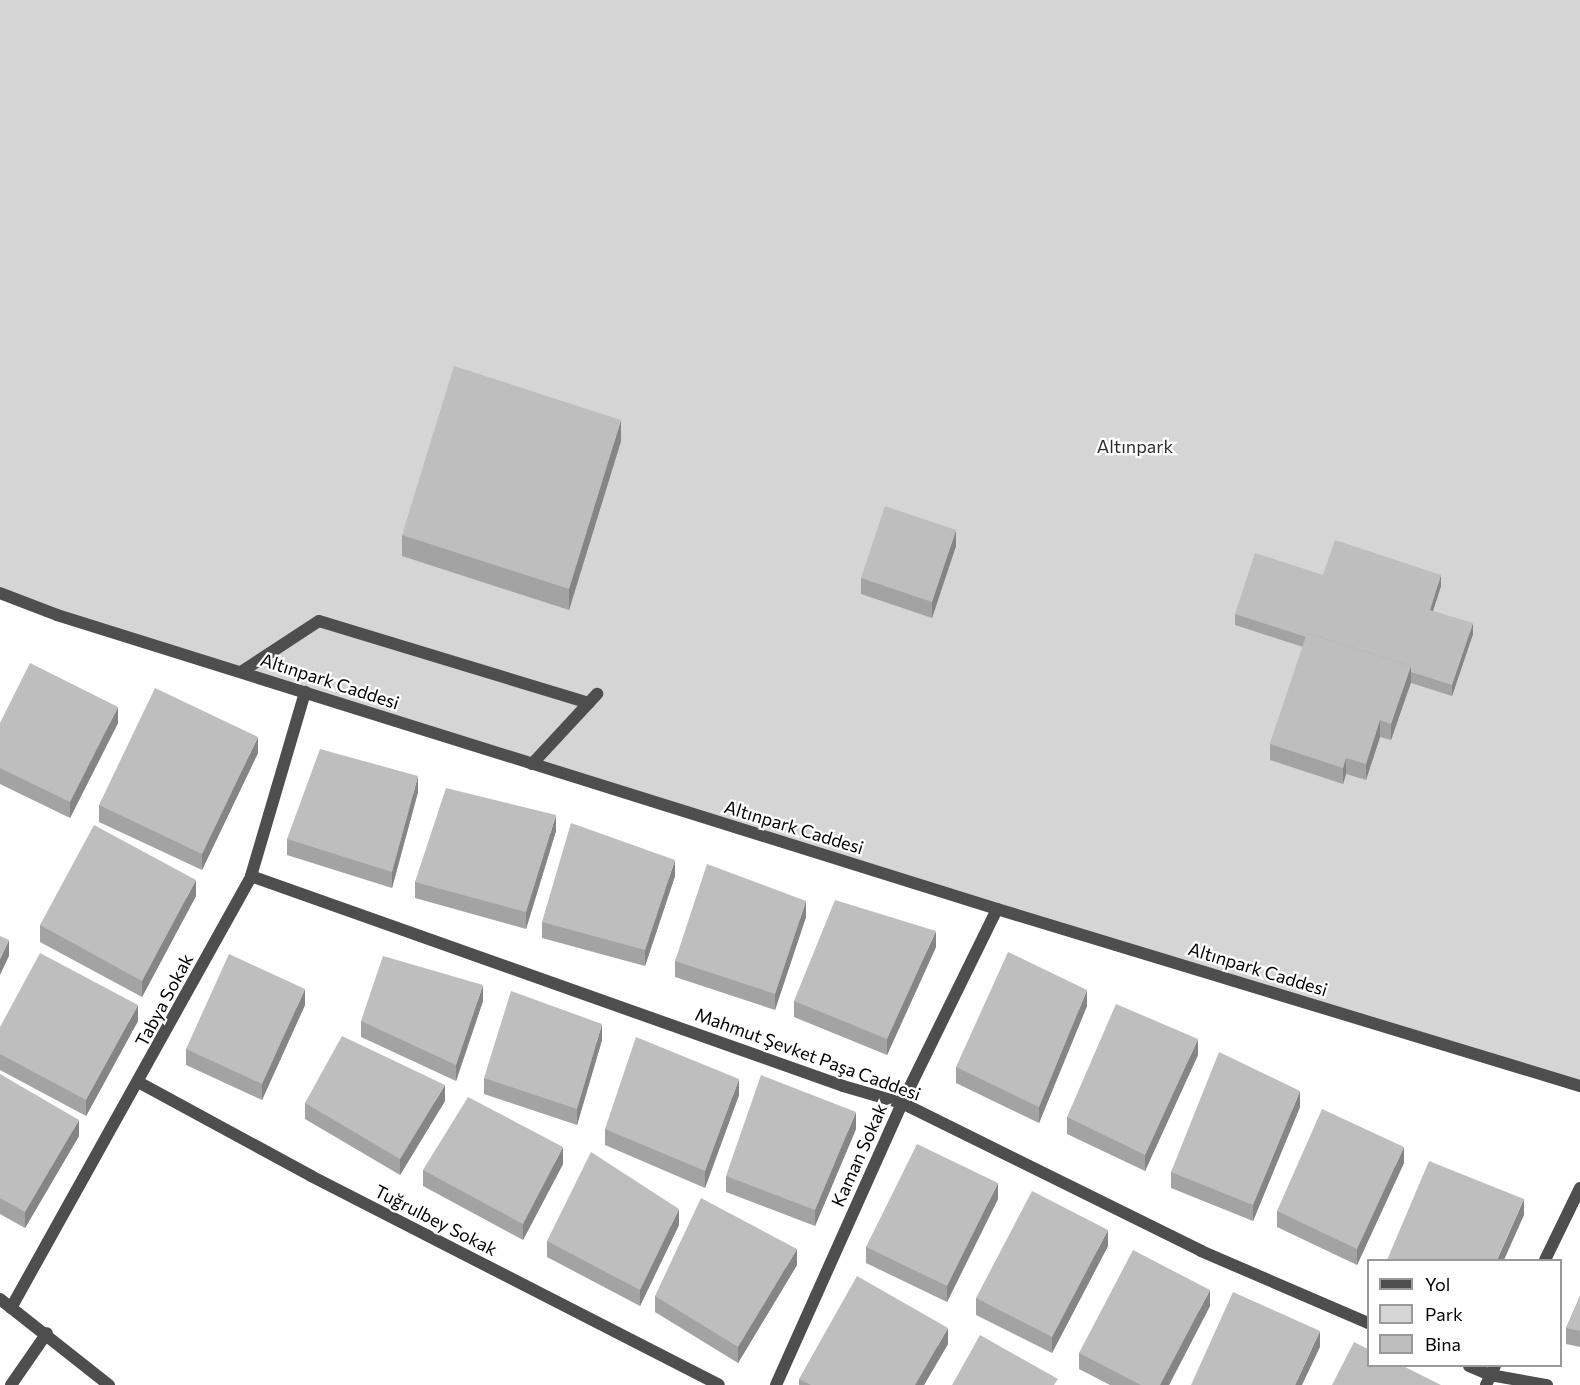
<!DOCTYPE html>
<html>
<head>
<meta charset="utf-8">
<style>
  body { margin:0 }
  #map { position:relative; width:1580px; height:1385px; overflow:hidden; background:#fff; font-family:Commissioner,sans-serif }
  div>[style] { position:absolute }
  .green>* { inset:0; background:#d5d5d5 }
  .minor>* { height:12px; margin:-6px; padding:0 6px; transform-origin:6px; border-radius:6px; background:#4e4e4e }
  .tertiary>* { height:12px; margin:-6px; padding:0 6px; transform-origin:6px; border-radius:6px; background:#4e4e4e }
  .wall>* { inset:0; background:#a3a3a3 }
  .shaded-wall>* { inset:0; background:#858585 }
  .building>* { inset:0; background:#bebebe }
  span { translate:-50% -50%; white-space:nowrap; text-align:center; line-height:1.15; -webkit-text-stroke:4.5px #fff; paint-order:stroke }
  .park-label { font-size:18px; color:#2c2c2c }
  .street-label { font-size:18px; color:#000 }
  .legend { position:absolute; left:1367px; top:1259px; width:195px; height:108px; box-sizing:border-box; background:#fff; border:2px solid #999; margin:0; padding:8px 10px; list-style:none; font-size:18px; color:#000 }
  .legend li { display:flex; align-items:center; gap:12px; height:30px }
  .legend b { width:30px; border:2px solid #999 }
</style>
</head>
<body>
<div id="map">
  <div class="green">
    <div style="clip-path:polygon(0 0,1580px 0,1580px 1086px,0 593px)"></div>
  </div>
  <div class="minor">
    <div style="left:241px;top:672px;width:93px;rotate:-33.2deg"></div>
    <div style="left:319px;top:621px;width:282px;rotate:16.9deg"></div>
    <div style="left:532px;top:764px;width:96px;rotate:-47.1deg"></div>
    <div style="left:140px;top:1083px;width:195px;rotate:28.5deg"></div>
    <div style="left:311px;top:1176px;width:458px;rotate:27.1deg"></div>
    <div style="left:1545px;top:1260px;width:80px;rotate:-64.1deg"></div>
    <div style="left:11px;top:1308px;width:494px;rotate:-60.9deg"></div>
    <div style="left:251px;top:876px;width:192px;rotate:-73.6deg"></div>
    <div style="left:11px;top:1385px;width:63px;rotate:-55.3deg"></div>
    <div style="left:776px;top:1385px;width:309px;rotate:-65.9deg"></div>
    <div style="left:902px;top:1103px;width:216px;rotate:-63.9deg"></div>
    <div style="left:1486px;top:1385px;width:21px;rotate:-65deg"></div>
  </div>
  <div class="tertiary">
    <div style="left:0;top:593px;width:61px;rotate:21.1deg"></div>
    <div style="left:57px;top:615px;width:985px;rotate:17.37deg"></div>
    <div style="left:997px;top:909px;width:609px;rotate:16.89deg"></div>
    <div style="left:251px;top:876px;width:628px;rotate:19.53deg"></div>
    <div style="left:843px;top:1086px;width:61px;rotate:16.1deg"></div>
    <div style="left:902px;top:1103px;width:334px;rotate:26.3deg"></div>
    <div style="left:1201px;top:1251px;width:182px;rotate:23.3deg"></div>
    <div style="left:0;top:1299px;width:139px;rotate:38.3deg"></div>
    <div style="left:1469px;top:1366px;width:23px;rotate:23deg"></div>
    <div style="left:1490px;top:1375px;width:58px;rotate:10deg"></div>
  </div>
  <div class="wall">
    <div style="clip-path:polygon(621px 441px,569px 610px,402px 556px,402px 535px)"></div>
    <div style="clip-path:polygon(956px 546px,932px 618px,861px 594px,861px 578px)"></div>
    <div style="clip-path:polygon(1323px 575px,1441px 586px,1433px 611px,1473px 634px,1452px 696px,1411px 683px,1391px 740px,1380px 737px,1366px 780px,1346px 774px,1343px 784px,1270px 760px,1270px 744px,1303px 647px,1235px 625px,1235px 614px)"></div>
    <div style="clip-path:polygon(0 723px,118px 723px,70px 818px,0 784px)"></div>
    <div style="clip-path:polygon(258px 753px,202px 870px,99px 822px,99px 805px)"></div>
    <div style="clip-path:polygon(418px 792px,392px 888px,287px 855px,287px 839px)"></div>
    <div style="clip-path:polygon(556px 831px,526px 929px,415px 898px,415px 882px)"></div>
    <div style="clip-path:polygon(675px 876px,645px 966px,542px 938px,542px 922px)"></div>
    <div style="clip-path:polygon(196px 896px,142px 997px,40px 942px,40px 925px)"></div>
    <div style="clip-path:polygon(806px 917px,775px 1010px,675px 977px,675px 961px)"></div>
    <div style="clip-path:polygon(936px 947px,887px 1055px,794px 1017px,794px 1001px)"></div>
    <div style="clip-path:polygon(483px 1001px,456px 1081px,361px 1037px,361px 1021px)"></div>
    <div style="clip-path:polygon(305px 1005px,262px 1100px,186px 1065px,186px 1049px)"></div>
    <div style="clip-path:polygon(1087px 1006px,1039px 1123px,956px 1083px,956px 1067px)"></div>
    <div style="clip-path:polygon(138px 1021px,86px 1116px,0 1070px,0 1027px)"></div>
    <div style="clip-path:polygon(602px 1040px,577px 1125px,484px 1094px,484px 1078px)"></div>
    <div style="clip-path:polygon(1198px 1055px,1145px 1171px,1067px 1134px,1067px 1117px)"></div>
    <div style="clip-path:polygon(0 1074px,79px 1136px,25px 1228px,0 1214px)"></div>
    <div style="clip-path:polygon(739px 1095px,705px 1188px,605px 1145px,605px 1129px)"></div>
    <div style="clip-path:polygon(445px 1101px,400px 1175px,305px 1119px,305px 1103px)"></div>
    <div style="clip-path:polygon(1300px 1107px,1253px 1221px,1171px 1188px,1171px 1172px)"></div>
    <div style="clip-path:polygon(856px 1129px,815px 1226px,726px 1192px,726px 1176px)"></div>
    <div style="clip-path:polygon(1404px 1163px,1357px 1265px,1277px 1227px,1277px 1211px)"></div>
    <div style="clip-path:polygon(563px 1164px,523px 1240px,423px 1186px,423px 1170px)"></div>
    <div style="clip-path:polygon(998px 1199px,947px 1302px,866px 1263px,866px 1247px)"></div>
    <div style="clip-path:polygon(679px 1225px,640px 1306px,547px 1257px,547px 1241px)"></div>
    <div style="clip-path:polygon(1108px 1246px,1052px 1353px,976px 1315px,976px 1298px)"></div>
    <div style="clip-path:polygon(797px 1265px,738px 1363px,655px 1312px,655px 1296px)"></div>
    <div style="clip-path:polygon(1580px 1296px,1580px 1347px,1566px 1344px,1566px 1328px)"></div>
    <div style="clip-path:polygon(1210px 1306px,1169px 1385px,1110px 1385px,1079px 1369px,1079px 1353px)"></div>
    <div style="clip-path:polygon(948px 1344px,924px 1385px,799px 1385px,799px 1379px)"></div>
  </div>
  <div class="shaded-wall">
    <div style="clip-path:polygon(621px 420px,621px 441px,569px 610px,569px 589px)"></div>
    <div style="clip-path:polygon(956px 530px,956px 546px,932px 618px,932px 602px)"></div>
    <div style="clip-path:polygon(1441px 575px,1441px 586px,1430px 620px,1430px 610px)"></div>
    <div style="clip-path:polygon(1473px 623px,1473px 634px,1452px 696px,1452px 685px)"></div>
    <div style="clip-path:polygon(1411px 666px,1411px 682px,1391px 740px,1391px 724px)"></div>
    <div style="clip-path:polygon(118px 707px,118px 723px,70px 818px,70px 802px)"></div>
    <div style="clip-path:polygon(1380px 720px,1380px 737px,1366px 780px,1366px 764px)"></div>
    <div style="clip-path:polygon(258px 737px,258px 753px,202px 870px,202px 854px)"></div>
    <div style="clip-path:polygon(1346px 758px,1346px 774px,1343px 784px,1343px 768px)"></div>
    <div style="clip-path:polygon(418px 776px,418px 792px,392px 888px,392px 872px)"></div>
    <div style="clip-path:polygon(556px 815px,556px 831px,526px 929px,526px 912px)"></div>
    <div style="clip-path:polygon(675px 860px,675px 876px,645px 966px,645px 950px)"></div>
    <div style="clip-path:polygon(196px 880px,196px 896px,142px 997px,142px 981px)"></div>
    <div style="clip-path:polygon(806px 901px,806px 917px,775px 1010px,775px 994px)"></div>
    <div style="clip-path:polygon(936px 931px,936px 947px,887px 1055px,887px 1039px)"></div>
    <div style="clip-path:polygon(9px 940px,9px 956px,0 975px,0 959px)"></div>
    <div style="clip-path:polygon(483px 985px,483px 1001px,456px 1081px,456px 1065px)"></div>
    <div style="clip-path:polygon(305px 989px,305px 1005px,262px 1100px,262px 1084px)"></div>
    <div style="clip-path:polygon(1087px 990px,1087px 1006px,1039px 1123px,1039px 1107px)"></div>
    <div style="clip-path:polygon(138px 1005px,138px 1021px,86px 1116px,86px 1100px)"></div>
    <div style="clip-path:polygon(602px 1024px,602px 1040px,577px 1125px,577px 1109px)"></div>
    <div style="clip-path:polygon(1198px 1039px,1198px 1055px,1145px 1171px,1145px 1155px)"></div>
    <div style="clip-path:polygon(739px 1079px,739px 1095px,705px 1188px,705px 1171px)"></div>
    <div style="clip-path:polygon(445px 1085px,445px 1101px,400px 1175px,400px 1159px)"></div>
    <div style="clip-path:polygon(1300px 1091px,1300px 1107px,1253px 1221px,1253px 1205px)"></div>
    <div style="clip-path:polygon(856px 1112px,856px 1129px,815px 1226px,815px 1210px)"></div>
    <div style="clip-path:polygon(79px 1120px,79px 1136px,25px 1228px,25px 1212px)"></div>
    <div style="clip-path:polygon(563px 1147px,563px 1164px,523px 1240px,523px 1224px)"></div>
    <div style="clip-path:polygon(1404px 1147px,1404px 1163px,1357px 1265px,1357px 1249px)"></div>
    <div style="clip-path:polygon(998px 1183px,998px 1199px,947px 1302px,947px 1286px)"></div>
    <div style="clip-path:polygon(1524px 1199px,1524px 1215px,1504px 1260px,1497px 1260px)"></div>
    <div style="clip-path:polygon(679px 1209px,679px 1225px,640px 1306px,640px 1290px)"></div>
    <div style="clip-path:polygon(1108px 1230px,1108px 1246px,1052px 1353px,1052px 1337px)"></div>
    <div style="clip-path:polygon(797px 1249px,797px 1265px,738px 1363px,738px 1347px)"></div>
    <div style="clip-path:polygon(1210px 1290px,1210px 1306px,1169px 1385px,1160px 1385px)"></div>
    <div style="clip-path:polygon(948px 1328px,948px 1344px,924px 1385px,915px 1385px)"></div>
    <div style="clip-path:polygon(1320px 1331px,1320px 1347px,1302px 1385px,1295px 1385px)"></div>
  </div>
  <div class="building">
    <div style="clip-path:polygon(454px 366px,621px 420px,569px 589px,402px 535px)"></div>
    <div style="clip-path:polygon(885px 506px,956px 530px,932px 602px,861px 578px)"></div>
    <div style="clip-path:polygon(1335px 540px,1441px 575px,1430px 610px,1473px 623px,1452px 685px,1411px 672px,1411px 666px,1307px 633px,1306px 637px,1235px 614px,1255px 553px,1323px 575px)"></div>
    <div style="clip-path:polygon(1307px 633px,1411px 666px,1391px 724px,1380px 720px,1366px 764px,1346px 758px,1343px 768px,1270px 744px)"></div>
    <div style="clip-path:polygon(30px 663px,118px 707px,70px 802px,0 768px,0 723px)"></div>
    <div style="clip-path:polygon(155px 688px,258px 737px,202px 854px,99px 805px)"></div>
    <div style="clip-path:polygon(320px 749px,418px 776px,392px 872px,287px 839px)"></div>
    <div style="clip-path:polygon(446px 788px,556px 815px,526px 912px,415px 882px)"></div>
    <div style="clip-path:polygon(571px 823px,675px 860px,645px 950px,542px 922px)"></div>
    <div style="clip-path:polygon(94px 825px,196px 880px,142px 981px,40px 925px)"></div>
    <div style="clip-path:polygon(707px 864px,806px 901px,775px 994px,675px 961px)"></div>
    <div style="clip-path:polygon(835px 900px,936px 931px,887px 1039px,794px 1001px)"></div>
    <div style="clip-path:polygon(0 936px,9px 940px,0 959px)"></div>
    <div style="clip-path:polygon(1008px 952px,1087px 990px,1039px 1107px,956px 1067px)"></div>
    <div style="clip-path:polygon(40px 953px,138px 1005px,86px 1100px,0 1054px,0 1027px)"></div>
    <div style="clip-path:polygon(229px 954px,305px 989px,262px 1084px,186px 1049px)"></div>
    <div style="clip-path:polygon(383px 956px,483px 985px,456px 1065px,361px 1021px)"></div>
    <div style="clip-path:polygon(511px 991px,602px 1024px,577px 1109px,484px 1078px)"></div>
    <div style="clip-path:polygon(1116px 1004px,1198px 1039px,1145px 1155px,1067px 1117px)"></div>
    <div style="clip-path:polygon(342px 1036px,445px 1085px,400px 1159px,305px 1103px)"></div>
    <div style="clip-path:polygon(636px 1037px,739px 1079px,705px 1171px,605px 1129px)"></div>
    <div style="clip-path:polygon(1219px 1052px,1300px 1091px,1253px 1205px,1171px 1172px)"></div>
    <div style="clip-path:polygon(0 1074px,79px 1120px,25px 1212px,0 1198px)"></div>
    <div style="clip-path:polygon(761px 1075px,856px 1112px,815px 1210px,726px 1176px)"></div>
    <div style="clip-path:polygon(468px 1097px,563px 1147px,523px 1224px,423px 1170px)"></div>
    <div style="clip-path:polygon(1322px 1109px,1404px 1147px,1357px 1249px,1277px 1211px)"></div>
    <div style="clip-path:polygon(917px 1144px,998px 1183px,947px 1286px,866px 1247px)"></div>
    <div style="clip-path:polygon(591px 1152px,679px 1209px,640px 1290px,547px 1241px)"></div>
    <div style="clip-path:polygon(1429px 1161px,1524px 1199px,1497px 1260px,1387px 1260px)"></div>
    <div style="clip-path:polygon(1032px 1191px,1108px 1230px,1052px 1337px,976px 1298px)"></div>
    <div style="clip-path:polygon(701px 1198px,797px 1249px,738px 1347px,655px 1296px)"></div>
    <div style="clip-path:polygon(1133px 1250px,1210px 1290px,1160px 1385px,1141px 1385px,1079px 1353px)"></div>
    <div style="clip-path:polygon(857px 1276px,948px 1328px,915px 1385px,811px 1385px,799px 1379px)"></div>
    <div style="clip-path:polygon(1233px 1292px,1320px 1331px,1295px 1385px,1191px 1385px)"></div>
    <div style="clip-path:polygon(1580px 1296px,1580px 1331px,1566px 1328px)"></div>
    <div style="clip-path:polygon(980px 1335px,1058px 1379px,1054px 1385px,952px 1385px)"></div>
    <div style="clip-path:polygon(1354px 1342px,1368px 1349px,1368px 1365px,1401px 1365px,1441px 1385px,1332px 1385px)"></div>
  </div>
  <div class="park-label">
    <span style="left:1135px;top:446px">Altınpark</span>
  </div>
  <div class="street-label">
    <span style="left:330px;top:681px;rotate:18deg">Altınpark Caddesi</span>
    <span style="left:794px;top:827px;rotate:17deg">Altınpark Caddesi</span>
    <span style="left:1258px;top:969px;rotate:17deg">Altınpark Caddesi</span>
    <span style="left:164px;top:1000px;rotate:-62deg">Tabya Sokak</span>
    <span style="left:808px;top:1054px;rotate:20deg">Mahmut Şevket Paşa Caddesi</span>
    <span style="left:859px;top:1155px;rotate:-66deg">Kaman Sokak</span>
    <span style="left:436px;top:1220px;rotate:27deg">Tuğrulbey Sokak</span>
  </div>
  <ul class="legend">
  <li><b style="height:8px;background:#4e4e4e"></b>Yol</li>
  <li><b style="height:16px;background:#d5d5d5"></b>Park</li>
  <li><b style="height:16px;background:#bebebe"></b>Bina</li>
  </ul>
</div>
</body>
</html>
